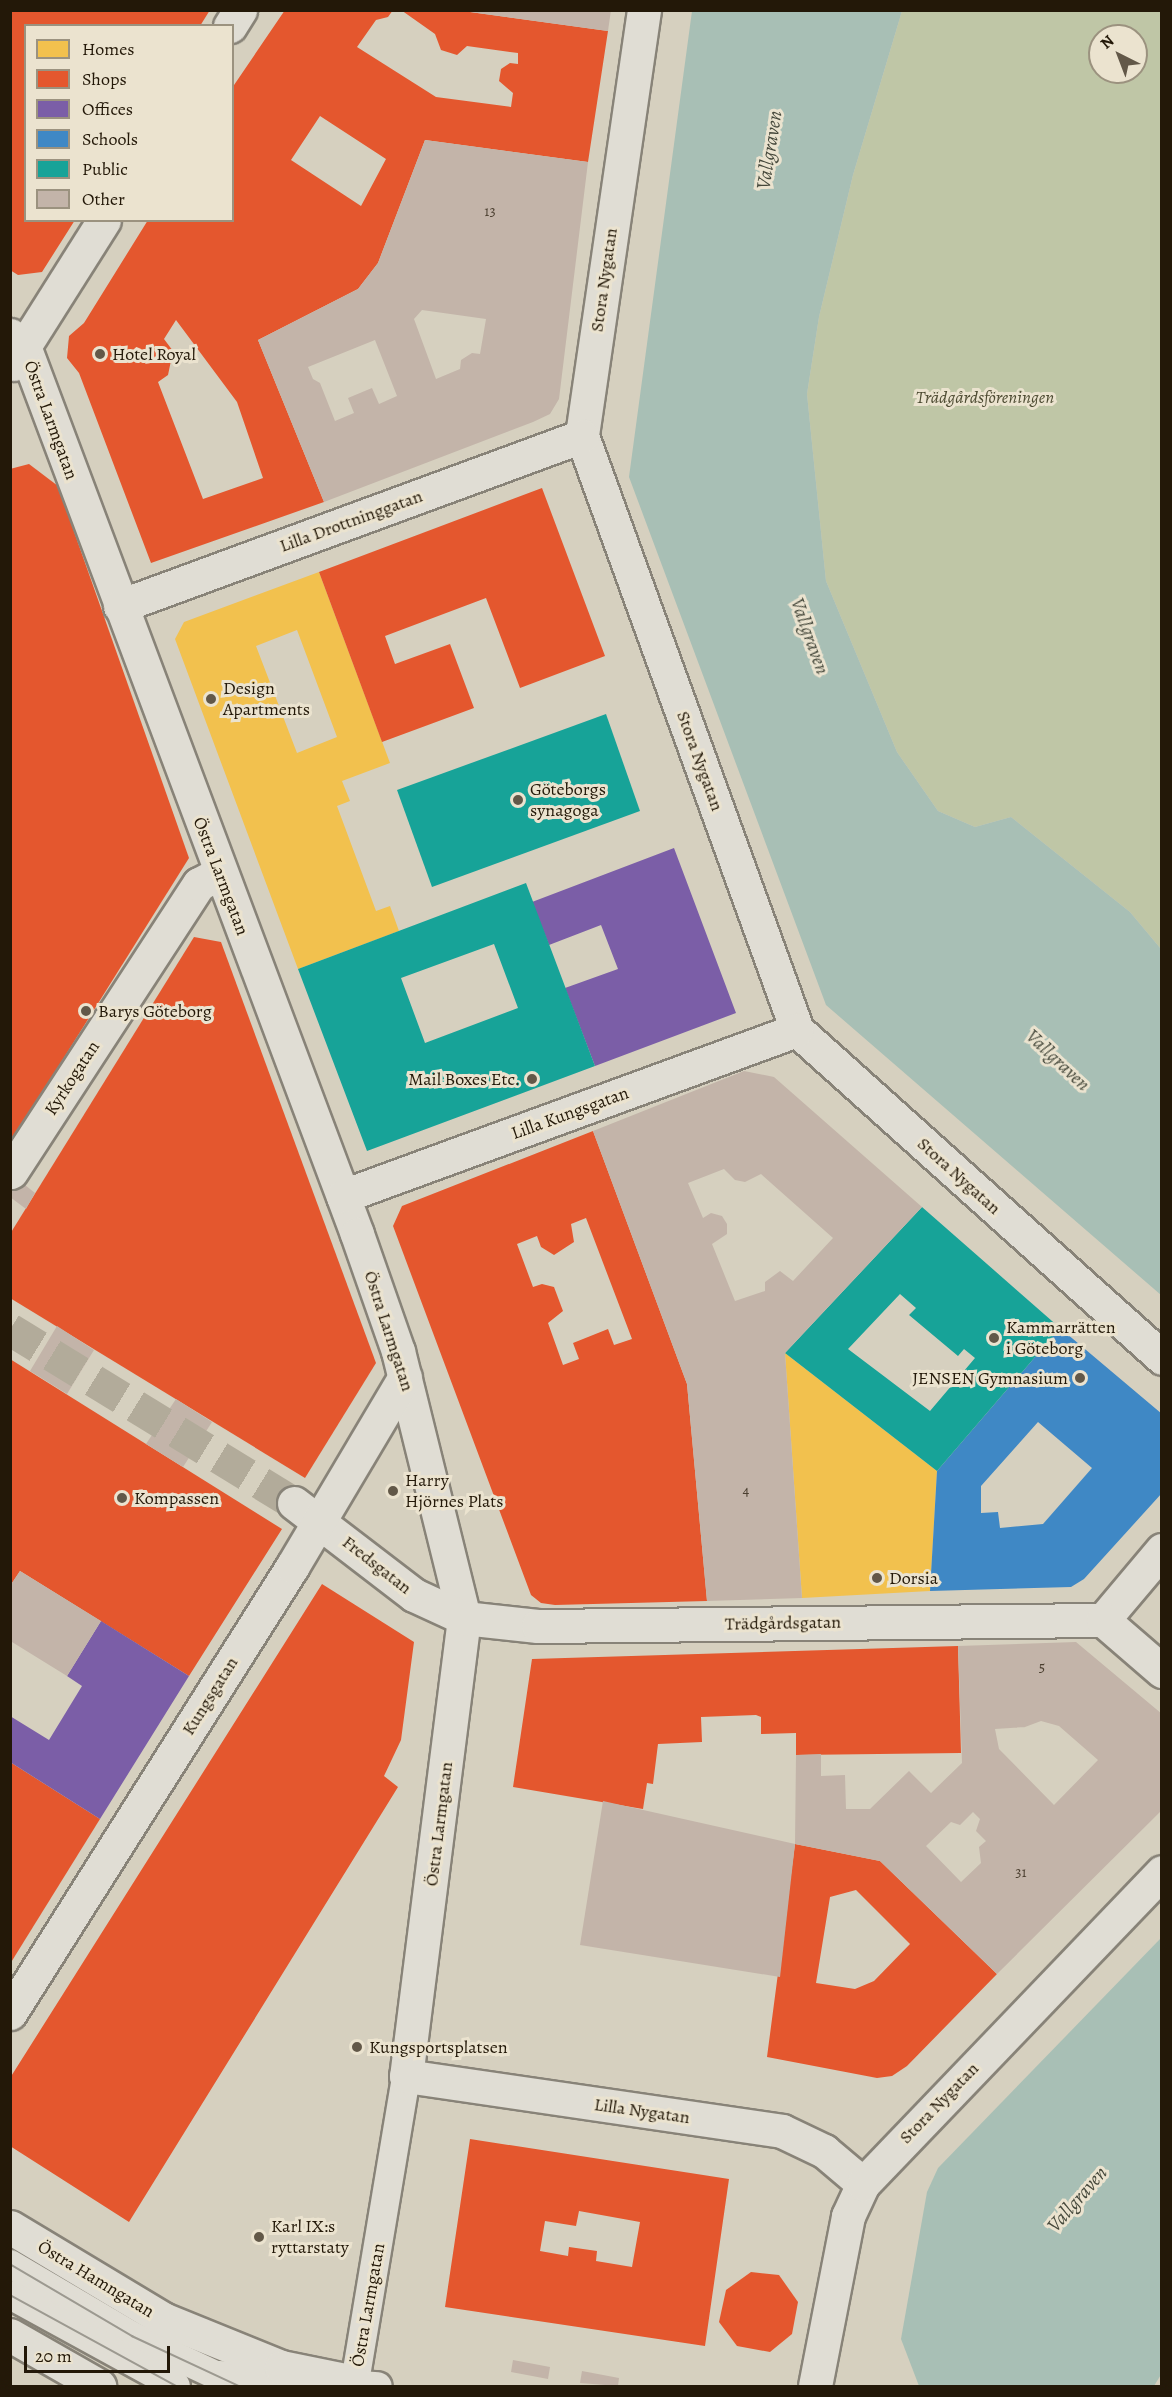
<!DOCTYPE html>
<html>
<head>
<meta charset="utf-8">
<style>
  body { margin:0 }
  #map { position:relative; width:1172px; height:2397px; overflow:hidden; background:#d6d0bf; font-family:Alegreya,serif }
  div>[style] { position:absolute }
  .green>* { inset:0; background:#bfc6a6 }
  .water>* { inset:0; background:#a8bfb5 }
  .homes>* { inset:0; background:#f2c14e }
  .shops>* { inset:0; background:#e4572e }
  .offices>* { inset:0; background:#7b5ea7 }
  .schools>* { inset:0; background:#3f88c5 }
  .public>* { inset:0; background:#17a398 }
  .building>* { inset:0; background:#c3b4a9 }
  .street-tunnel>* { height:33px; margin-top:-16.5px; transform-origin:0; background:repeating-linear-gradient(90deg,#b2ab9a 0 33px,transparent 0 49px) }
  .roads { filter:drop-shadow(2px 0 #888378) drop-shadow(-2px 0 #888378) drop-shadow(0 2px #888378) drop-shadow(0 -2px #888378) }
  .lane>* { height:28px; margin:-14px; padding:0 14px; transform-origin:14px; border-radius:14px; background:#e0ddd4 }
  .street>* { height:33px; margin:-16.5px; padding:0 16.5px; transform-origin:16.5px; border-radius:16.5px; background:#e0ddd4 }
  .tram>* { height:1.5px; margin:-0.75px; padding:0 0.75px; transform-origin:0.75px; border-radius:0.75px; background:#9c9990 }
  .dots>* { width:16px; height:16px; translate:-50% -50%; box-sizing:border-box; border:3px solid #ebe3cf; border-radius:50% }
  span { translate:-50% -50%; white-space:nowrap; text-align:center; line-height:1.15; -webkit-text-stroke:6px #ebe3cf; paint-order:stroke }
  .number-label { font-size:15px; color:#4b3f30 }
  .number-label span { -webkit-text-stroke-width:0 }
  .street-label { font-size:18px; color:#231808 }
  .poi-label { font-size:18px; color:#231808 }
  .left { translate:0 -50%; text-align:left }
  .right { translate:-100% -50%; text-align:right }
  .park-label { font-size:18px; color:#4c4a31; font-style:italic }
  .water-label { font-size:20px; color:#45483b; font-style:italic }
  .frame { position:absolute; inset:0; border:12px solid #231808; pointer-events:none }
  .legend { position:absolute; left:24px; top:24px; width:210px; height:198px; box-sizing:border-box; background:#ebe3cf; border:2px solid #9b927f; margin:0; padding:8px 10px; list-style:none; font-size:18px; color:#231808 }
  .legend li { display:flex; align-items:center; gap:12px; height:30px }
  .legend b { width:30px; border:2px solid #9b927f }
  .north { position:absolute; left:1088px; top:24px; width:60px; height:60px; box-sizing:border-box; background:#ebe3cf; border:2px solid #9b927f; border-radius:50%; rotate:318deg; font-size:16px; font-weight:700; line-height:24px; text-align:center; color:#231808 }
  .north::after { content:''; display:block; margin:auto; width:21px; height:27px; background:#625848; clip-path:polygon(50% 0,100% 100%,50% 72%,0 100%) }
  .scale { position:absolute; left:24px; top:2346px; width:146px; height:27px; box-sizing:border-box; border:3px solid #231808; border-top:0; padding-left:8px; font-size:18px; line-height:21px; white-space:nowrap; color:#231808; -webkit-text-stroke:4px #ebe3cf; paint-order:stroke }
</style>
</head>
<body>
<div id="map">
  <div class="green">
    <div style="clip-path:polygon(evenodd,902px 11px,1161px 11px,1161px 949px,1130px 912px,1011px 817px,975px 827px,938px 811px,897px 752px,826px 581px,807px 394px,819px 317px,853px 175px,902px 11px,1100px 36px,1136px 36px,1136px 72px,1100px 72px,1100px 36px)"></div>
  </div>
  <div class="water">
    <div style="clip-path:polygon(692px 11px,902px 11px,853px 175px,819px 317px,807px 394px,826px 581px,897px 752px,938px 811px,975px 827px,1011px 817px,1130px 912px,1161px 949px,1161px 1295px,826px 1005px,629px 477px)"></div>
    <div style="clip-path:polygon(1161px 1938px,1162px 2373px,1154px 2386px,919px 2386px,901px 2339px,927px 2192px,938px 2168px)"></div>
  </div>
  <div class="homes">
    <div style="clip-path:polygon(evenodd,319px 572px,390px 763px,342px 781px,350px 801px,337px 806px,376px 911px,390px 906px,399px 931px,298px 969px,175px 639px,184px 622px,319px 572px,297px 630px,337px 737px,297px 753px,256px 646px,297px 630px)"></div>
    <div style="clip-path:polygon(785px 1353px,937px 1471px,930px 1591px,802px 1598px)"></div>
  </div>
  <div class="shops">
    <div style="clip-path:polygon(10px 10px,210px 10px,200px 26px,26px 26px,26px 220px,75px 220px,42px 272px,18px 275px,10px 270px)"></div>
    <div style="clip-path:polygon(evenodd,285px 10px,393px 10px,388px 17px,376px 20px,357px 47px,436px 97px,511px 107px,513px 93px,499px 81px,501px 69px,510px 63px,518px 64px,518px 53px,467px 46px,457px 55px,441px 50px,435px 34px,401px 10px,456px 10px,608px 31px,588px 162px,425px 140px,378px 263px,358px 289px,258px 340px,324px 502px,151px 563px,79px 373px,67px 358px,69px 336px,84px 323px,148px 220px,232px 220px,232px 88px,285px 10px,320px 116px,386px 159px,361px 206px,291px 160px,320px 116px,285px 10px,176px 320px,237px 402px,263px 478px,203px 499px,158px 382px,168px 375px,173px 351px,164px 339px,176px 320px)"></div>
    <div style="clip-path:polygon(29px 464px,58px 486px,189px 858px,10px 1144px,10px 469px)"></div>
    <div style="clip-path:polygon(542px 488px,605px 656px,520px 688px,486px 598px,385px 636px,395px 664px,450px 644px,474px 708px,382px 742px,319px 572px)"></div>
    <div style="clip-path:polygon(194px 937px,221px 942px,376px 1363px,305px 1478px,10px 1298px,10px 1234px)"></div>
    <div style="clip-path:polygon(evenodd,593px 1131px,687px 1384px,707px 1601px,555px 1605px,541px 1603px,531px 1595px,393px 1226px,402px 1206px,593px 1131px,586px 1218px,632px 1339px,614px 1345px,608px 1329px,573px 1343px,579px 1359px,563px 1365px,548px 1323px,563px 1311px,554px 1287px,542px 1284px,533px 1287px,517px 1244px,537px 1236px,541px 1247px,554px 1255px,574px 1242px,571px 1224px,586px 1218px)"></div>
    <div style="clip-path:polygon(10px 1359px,282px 1529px,189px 1676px,20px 1571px,10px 1586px)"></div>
    <div style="clip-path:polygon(322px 1584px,414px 1642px,401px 1740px,384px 1776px,398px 1787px,129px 2222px,10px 2146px,10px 2078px)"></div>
    <div style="clip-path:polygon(958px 1646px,961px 1753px,796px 1755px,796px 1733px,761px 1734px,761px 1717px,756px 1715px,701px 1717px,702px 1742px,658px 1744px,653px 1784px,647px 1783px,643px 1809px,513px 1787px,532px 1659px)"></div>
    <div style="clip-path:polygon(10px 1762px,100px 1819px,10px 1964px)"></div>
    <div style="clip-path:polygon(evenodd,795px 1844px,880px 1861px,997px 1974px,907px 2066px,892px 2076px,877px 2078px,767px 2057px,795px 1844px,856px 1890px,910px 1944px,874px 1981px,855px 1989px,816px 1983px,830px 1897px,856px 1890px)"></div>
    <div style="clip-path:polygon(evenodd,470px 2139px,729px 2179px,705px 2346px,445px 2307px,470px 2139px,579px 2211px,640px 2222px,632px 2267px,596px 2261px,597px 2251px,569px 2247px,568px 2256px,540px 2251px,545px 2221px,576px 2226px,579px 2211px)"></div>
    <div style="clip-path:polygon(751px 2272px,779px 2275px,798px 2302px,792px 2334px,770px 2352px,737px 2346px,719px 2322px,726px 2290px)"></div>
  </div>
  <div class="offices">
    <div style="clip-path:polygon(674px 848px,736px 1013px,595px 1066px,565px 988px,618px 969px,601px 925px,549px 945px,532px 902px)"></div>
    <div style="clip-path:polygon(101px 1621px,189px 1676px,100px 1819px,10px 1762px,10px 1716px,49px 1740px,82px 1686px,67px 1676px)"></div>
  </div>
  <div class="schools">
    <div style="clip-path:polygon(evenodd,1060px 1328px,1162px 1414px,1162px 1493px,1084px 1579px,1071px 1587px,930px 1591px,937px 1471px,1060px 1328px,1038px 1422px,1092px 1468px,1043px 1524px,1000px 1528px,998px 1512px,981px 1513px,981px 1486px,1038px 1422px)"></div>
  </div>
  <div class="public">
    <div style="clip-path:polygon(606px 714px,640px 811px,432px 887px,397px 790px)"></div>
    <div style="clip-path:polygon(evenodd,526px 883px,595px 1066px,367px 1151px,298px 969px,526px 883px,494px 944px,518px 1008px,425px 1043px,401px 978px,494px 944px)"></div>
    <div style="clip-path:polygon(evenodd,922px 1207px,1060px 1328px,937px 1471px,785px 1353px,922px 1207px,900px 1294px,916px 1308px,909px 1315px,958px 1356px,964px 1349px,975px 1358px,930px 1411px,848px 1349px,900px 1294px)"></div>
  </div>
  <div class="building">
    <div style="clip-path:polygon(455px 10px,611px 10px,608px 31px)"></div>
    <div style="clip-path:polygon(evenodd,425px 140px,588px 162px,559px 399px,550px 414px,533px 422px,324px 502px,258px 340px,358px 289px,378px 263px,425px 140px,422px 310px,486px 319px,480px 354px,472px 353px,461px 360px,460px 369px,436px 379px,414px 319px,422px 310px,425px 140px,375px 340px,397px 396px,379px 404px,372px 388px,348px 398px,354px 413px,335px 421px,320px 383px,313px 379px,308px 367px,375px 340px)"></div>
    <div style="clip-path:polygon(evenodd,744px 1071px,774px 1077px,922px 1207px,785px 1353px,802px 1598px,707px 1601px,687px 1384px,593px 1131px,744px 1071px,724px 1169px,735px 1180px,745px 1182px,761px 1174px,833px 1238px,793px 1281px,780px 1271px,765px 1282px,765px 1291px,735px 1301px,712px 1244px,727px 1234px,727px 1224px,722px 1216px,711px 1213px,703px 1218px,688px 1183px,724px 1169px)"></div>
    <div style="clip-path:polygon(10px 1173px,35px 1193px,26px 1209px,10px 1197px)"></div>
    <div style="clip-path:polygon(57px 1326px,94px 1350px,67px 1394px,30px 1371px)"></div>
    <div style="clip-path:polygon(176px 1399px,212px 1422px,183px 1467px,146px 1444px)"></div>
    <div style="clip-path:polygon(20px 1571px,101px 1621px,67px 1676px,12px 1642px,10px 1645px,10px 1586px)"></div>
    <div style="clip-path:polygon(evenodd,1076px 1642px,1162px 1714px,1162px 1810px,997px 1974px,880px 1861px,795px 1844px,796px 1755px,821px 1754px,821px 1776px,845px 1775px,846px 1809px,870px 1809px,909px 1771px,931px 1793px,962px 1763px,958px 1646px,1076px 1642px,1041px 1721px,1059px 1726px,1098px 1760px,1054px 1805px,999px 1749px,995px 1729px,1025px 1727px,1041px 1721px,1076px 1642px,973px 1812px,980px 1819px,976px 1831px,986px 1841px,979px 1847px,981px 1863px,961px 1882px,926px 1846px,951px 1822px,960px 1825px,973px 1812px)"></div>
    <div style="clip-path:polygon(603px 1801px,795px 1844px,780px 1977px,580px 1945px)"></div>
    <div style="clip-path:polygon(513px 2360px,550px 2367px,548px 2379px,511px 2372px)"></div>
    <div style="clip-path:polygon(582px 2371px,619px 2378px,618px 2386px,580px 2383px)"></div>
  </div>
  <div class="street-tunnel">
    <div style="left:10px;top:1329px;width:333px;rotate:31.5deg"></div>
  </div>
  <div class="roads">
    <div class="lane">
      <div style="left:10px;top:2264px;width:142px;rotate:30.5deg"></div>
      <div style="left:132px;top:2336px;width:118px;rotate:25deg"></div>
      <div style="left:10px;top:2295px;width:189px;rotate:28.7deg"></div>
      <div style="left:219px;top:2375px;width:159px;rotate:4deg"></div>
      <div style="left:355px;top:2382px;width:310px;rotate:-80.5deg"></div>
    </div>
    <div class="street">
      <div style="left:644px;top:10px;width:430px;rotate:98.3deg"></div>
      <div style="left:582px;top:436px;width:632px;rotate:70.1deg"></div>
      <div style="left:797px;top:1030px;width:491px;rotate:41.9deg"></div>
      <div style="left:230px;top:26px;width:19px;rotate:-58deg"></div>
      <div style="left:10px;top:335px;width:18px;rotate:38deg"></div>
      <div style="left:24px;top:346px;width:948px;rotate:69.44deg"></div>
      <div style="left:357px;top:1234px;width:124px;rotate:70.7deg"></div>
      <div style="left:398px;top:1351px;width:275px;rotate:76.1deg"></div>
      <div style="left:464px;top:1618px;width:462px;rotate:97.2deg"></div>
      <div style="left:406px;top:2076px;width:380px;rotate:8.3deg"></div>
      <div style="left:782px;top:2131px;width:47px;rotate:25.5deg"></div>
      <div style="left:824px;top:2151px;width:51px;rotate:40.2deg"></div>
      <div style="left:13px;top:364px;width:170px;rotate:-57.7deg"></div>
      <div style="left:120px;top:606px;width:492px;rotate:-20.2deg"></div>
      <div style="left:11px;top:1172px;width:344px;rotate:-56.9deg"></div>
      <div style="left:199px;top:884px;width:24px;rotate:-28deg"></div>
      <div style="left:343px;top:1196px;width:483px;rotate:-20.1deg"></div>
      <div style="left:294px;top:1503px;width:151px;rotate:37.5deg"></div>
      <div style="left:414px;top:1595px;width:55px;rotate:24.7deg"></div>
      <div style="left:464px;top:1618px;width:74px;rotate:6.2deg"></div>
      <div style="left:538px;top:1626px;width:565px;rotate:-0.61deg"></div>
      <div style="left:1162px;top:1550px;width:92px;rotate:130.1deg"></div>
      <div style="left:1103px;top:1620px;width:78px;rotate:40.8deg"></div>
      <div style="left:10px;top:2013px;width:528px;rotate:-57.7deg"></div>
      <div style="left:292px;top:1567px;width:221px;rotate:-59.3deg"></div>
      <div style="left:10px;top:2227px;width:179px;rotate:31deg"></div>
      <div style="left:163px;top:2319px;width:127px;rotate:22.1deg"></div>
      <div style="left:281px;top:2367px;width:76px;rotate:11.5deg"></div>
      <div style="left:10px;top:2335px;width:103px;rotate:29.8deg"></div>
      <div style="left:815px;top:2386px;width:173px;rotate:-79deg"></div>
      <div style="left:848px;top:2216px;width:35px;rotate:-65deg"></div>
      <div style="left:863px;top:2184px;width:432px;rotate:-46.2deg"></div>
    </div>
  </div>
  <div class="tram">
    <div style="left:10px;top:2264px;width:142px;rotate:30.5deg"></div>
    <div style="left:132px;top:2336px;width:118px;rotate:25deg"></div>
    <div style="left:10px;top:2295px;width:189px;rotate:28.7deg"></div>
  </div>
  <div class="dots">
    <div style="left:100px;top:354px;background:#625848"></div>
    <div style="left:211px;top:699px;background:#625848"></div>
    <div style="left:518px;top:800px;background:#625848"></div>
    <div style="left:86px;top:1011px;background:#625848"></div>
    <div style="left:532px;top:1079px;background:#625848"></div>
    <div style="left:994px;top:1338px;background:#625848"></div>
    <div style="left:1080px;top:1378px;background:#625848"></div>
    <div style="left:393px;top:1491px;background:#625848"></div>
    <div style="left:122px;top:1498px;background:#625848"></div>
    <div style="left:877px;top:1578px;background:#625848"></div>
    <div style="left:357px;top:2047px;background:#625848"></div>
    <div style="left:259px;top:2237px;background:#625848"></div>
  </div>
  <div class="number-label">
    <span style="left:490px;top:212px">13</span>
    <span style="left:746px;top:1491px">4</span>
    <span style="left:1042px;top:1668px">5</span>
    <span style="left:1021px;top:1873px">31</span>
  </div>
  <div class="street-label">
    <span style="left:604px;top:280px;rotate:-82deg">Stora Nygatan</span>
    <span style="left:51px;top:420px;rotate:70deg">Östra Larmgatan</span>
    <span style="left:351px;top:521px;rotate:-20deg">Lilla Drottninggatan</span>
    <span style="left:700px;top:761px;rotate:70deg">Stora Nygatan</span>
    <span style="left:221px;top:876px;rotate:69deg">Östra Larmgatan</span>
    <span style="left:72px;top:1078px;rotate:-57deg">Kyrkogatan</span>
    <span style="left:570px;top:1113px;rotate:-20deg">Lilla Kungsgatan</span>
    <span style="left:959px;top:1176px;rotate:42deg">Stora Nygatan</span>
    <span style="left:389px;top:1331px;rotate:72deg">Östra Larmgatan</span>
    <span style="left:377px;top:1565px;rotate:38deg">Fredsgatan</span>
    <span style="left:783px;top:1623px;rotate:-1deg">Trädgårdsgatan</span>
    <span style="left:210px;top:1696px;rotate:-58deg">Kungsgatan</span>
    <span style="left:439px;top:1824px;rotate:-83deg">Östra Larmgatan</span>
    <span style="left:939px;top:2103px;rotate:-46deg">Stora Nygatan</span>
    <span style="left:642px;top:2111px;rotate:8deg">Lilla Nygatan</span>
    <span style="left:96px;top:2279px;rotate:31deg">Östra Hamngatan</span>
    <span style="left:368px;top:2305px;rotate:-80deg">Östra Larmgatan</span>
  </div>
  <div class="poi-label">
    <span class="left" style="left:112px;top:354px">Hotel Royal</span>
    <span class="left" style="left:223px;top:699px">Design<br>Apartments</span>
    <span class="left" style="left:530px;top:800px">Göteborgs<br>synagoga</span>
    <span class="left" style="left:98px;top:1011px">Barys Göteborg</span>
    <span class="right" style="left:520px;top:1079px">Mail Boxes Etc.</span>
    <span class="left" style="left:1006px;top:1338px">Kammarrätten<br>i Göteborg</span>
    <span class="right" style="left:1068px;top:1378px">JENSEN Gymnasium</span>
    <span class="left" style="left:405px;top:1491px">Harry<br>Hjörnes Plats</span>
    <span class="left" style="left:134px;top:1498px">Kompassen</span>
    <span class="left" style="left:889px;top:1578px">Dorsia</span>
    <span class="left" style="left:369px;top:2047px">Kungsportsplatsen</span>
    <span class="left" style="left:271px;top:2237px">Karl IX:s<br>ryttarstaty</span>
  </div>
  <div class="park-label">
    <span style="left:985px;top:397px">Trädgårdsföreningen</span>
  </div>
  <div class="water-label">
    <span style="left:769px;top:150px;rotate:-81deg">Vallgraven</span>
    <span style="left:810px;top:636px;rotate:70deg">Vallgraven</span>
    <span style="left:1058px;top:1060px;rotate:43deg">Vallgraven</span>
    <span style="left:1077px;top:2199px;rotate:-49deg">Vallgraven</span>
  </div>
  <div class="frame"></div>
  <ul class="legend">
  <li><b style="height:16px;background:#f2c14e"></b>Homes</li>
  <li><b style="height:16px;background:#e4572e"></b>Shops</li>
  <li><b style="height:16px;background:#7b5ea7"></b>Offices</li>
  <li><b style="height:16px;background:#3f88c5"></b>Schools</li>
  <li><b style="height:16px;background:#17a398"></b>Public</li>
  <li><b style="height:16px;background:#c3b4a9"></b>Other</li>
  </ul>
  <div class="north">N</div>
  <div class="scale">20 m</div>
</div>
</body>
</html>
